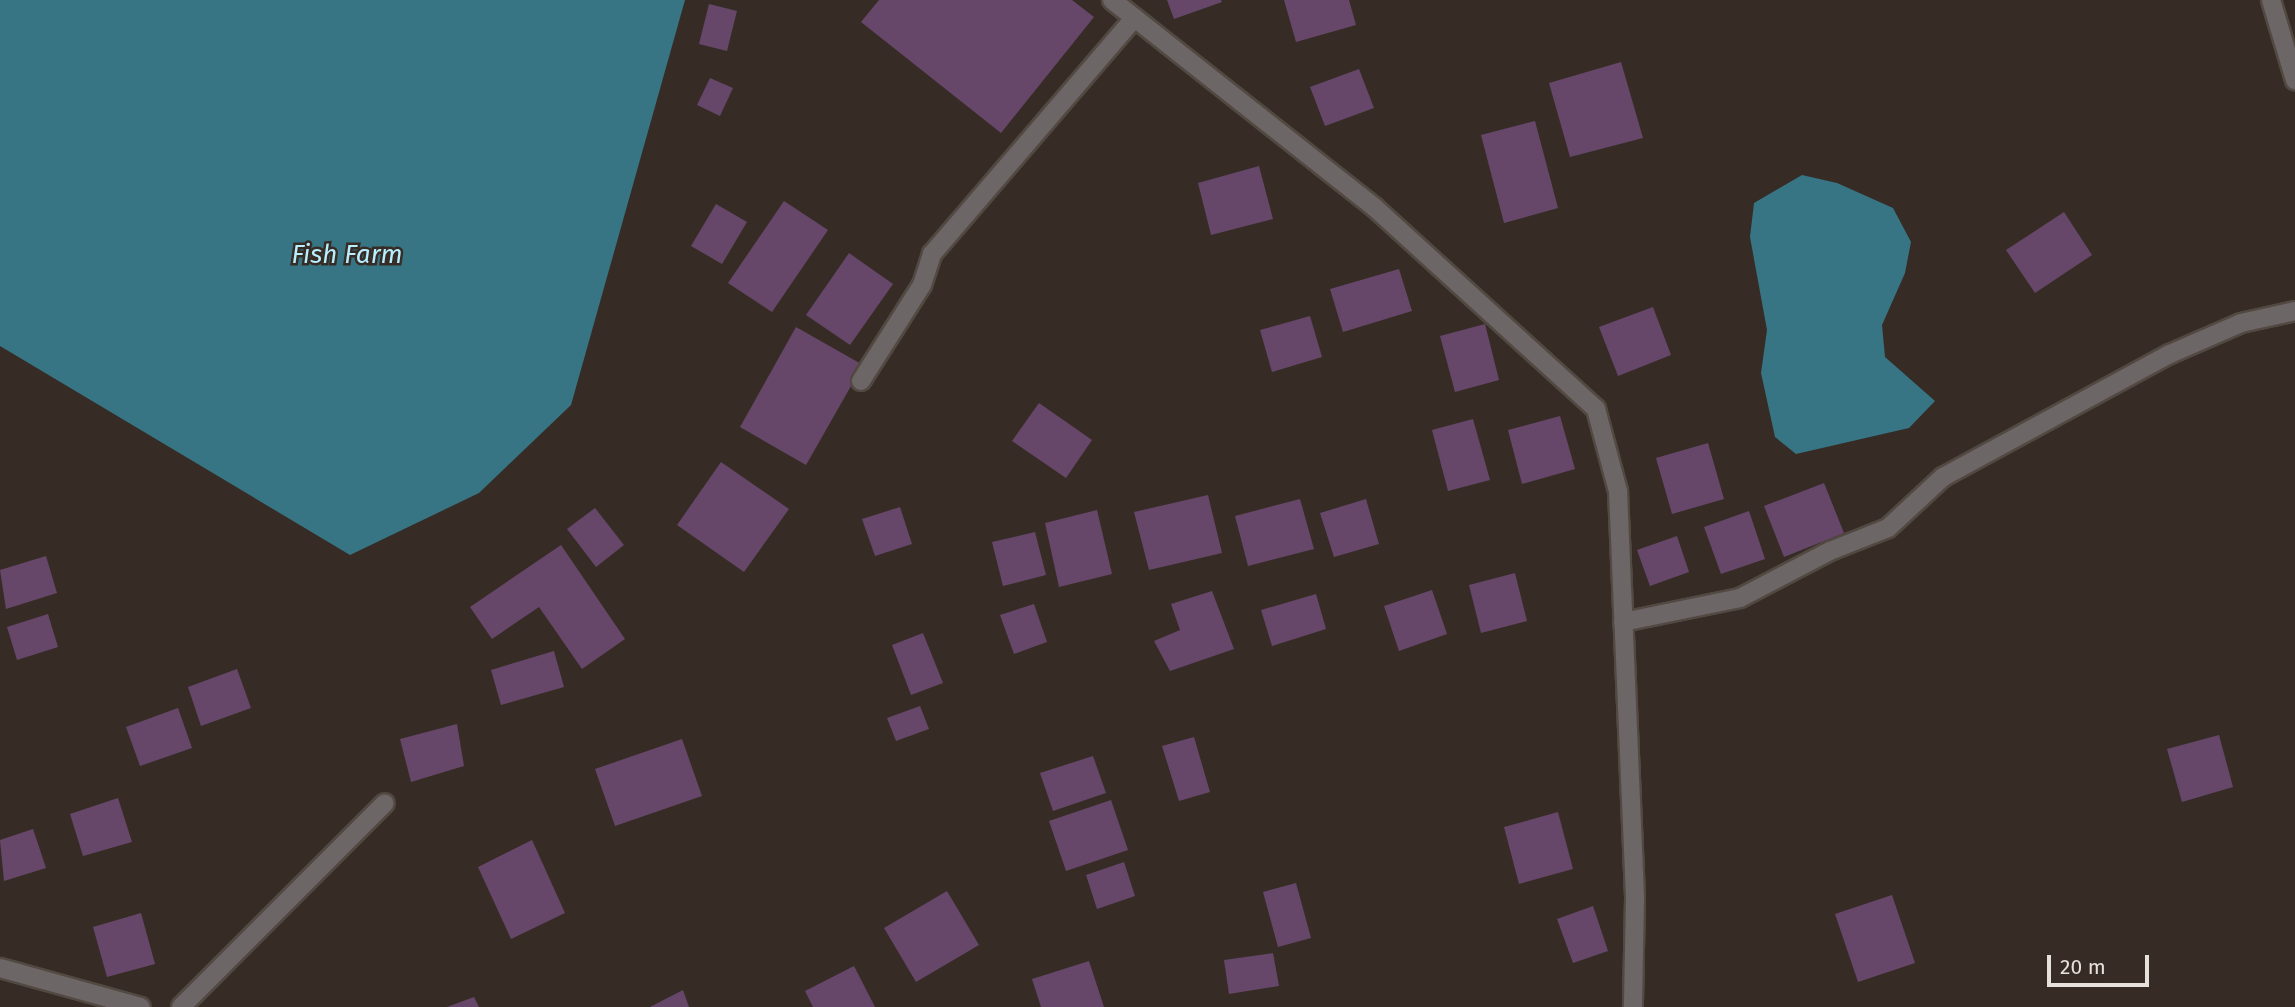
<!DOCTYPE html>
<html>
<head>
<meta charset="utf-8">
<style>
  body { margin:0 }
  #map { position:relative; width:2295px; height:1007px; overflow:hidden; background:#362c25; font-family:"Fira Sans",sans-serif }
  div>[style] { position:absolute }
  .water>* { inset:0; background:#377585 }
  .building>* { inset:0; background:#66476a }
  .roads { filter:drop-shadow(2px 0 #524942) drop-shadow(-2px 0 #524942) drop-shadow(0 2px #524942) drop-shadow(0 -2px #524942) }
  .minor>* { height:18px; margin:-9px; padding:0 9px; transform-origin:9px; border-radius:9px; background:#6d6666 }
  .tertiary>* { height:18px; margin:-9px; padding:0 9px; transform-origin:9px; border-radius:9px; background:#6d6666 }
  span { translate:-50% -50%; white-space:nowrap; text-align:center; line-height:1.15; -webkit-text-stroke:5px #362c25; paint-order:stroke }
  .water-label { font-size:26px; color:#b8effe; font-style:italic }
  .scale { position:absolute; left:2047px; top:955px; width:102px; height:32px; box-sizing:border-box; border:4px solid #e7e1dc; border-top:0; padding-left:9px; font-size:21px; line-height:24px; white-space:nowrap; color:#e7e1dc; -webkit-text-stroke:5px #362c25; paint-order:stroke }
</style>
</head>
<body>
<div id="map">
  <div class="water">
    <div style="clip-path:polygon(0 0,685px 0,571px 405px,479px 493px,350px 555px,0 346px)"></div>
    <div style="clip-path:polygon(1802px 175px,1837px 183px,1893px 208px,1911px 242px,1905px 273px,1882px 325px,1885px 357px,1935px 401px,1909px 428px,1796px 454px,1775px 437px,1761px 373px,1767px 330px,1750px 237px,1754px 203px)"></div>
  </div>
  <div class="building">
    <div style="clip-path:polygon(879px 0,1072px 0,1094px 17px,1001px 133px,861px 22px)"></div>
    <div style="clip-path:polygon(1167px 0,1221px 0,1222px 2px,1174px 19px)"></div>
    <div style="clip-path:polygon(1284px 0,1349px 0,1356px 25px,1296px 42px)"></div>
    <div style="clip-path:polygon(709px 4px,737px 11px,727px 51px,699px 44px)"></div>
    <div style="clip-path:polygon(1621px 62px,1643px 138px,1570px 157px,1549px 83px)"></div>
    <div style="clip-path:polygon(1359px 69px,1374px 108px,1325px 126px,1310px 87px)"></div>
    <div style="clip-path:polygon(710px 78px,733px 88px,720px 116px,697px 105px)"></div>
    <div style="clip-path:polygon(1535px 121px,1558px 208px,1504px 223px,1481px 135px)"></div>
    <div style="clip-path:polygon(1259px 166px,1273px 219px,1211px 235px,1198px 183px)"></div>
    <div style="clip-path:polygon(784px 201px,828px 230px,772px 312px,728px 283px)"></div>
    <div style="clip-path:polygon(716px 204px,747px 222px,722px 264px,691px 246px)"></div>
    <div style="clip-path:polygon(2064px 212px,2092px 255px,2035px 293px,2006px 250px)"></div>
    <div style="clip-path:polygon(849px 253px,893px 284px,850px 345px,806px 315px)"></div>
    <div style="clip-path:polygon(1399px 269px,1412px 311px,1343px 332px,1330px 289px)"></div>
    <div style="clip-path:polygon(1653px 307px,1671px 355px,1618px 376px,1599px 327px)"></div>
    <div style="clip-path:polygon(1310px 316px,1322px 357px,1272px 372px,1260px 330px)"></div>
    <div style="clip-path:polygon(1485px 324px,1499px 380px,1455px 392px,1440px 336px)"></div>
    <div style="clip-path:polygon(796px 327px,863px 365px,806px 465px,740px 427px)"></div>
    <div style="clip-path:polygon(1039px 403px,1092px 440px,1066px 478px,1012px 441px)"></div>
    <div style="clip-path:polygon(1560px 416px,1575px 469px,1522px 484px,1508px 430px)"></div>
    <div style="clip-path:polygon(1473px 419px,1490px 480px,1448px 491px,1432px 430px)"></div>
    <div style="clip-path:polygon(1708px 443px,1724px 499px,1672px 514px,1656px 458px)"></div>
    <div style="clip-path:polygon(721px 462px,789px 509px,744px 572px,677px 525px)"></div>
    <div style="clip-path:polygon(1824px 483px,1844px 533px,1784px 557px,1764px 506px)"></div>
    <div style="clip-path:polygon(1208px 495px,1222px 553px,1149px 570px,1134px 512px)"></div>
    <div style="clip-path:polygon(1300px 499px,1314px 549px,1248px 566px,1235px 516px)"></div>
    <div style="clip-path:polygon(1366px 499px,1379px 544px,1334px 557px,1320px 513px)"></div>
    <div style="clip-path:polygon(900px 507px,912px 544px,875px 556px,862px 519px)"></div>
    <div style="clip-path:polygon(595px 508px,624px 545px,596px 567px,567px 529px)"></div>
    <div style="clip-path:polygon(1097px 510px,1112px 574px,1059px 587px,1045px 523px)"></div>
    <div style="clip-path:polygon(1749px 511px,1765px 559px,1721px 574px,1704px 527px)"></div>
    <div style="clip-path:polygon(1035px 532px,1046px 575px,1003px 586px,992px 542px)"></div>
    <div style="clip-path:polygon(1677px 536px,1689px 572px,1650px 586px,1637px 550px)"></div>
    <div style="clip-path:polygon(561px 545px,625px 639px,582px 669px,539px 607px,492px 639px,470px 607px)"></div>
    <div style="clip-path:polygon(46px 556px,57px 593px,6px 609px,0 570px)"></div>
    <div style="clip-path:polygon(1515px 573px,1527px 621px,1481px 633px,1469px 585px)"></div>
    <div style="clip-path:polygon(1432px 590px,1447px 634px,1399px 651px,1384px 606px)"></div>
    <div style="clip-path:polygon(1212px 591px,1234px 649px,1170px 671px,1154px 641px,1180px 630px,1171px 604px)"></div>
    <div style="clip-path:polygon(1316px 594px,1326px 629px,1272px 646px,1261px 610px)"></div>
    <div style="clip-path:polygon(1034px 604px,1047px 642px,1014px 654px,1000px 615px)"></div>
    <div style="clip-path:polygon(48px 614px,58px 647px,17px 660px,7px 627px)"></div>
    <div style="clip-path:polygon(923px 633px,943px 683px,911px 695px,892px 645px)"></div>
    <div style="clip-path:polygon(554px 651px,564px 687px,501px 705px,491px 670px)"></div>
    <div style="clip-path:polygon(237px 669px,251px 708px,201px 726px,188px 687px)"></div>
    <div style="clip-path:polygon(920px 706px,929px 729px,896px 741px,887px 718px)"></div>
    <div style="clip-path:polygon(178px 708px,192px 748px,140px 766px,126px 727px)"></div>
    <div style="clip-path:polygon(457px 724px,464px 766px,411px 782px,400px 739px)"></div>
    <div style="clip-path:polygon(2219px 735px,2233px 787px,2182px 802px,2167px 749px)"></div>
    <div style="clip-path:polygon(1194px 737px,1210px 792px,1179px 801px,1162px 746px)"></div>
    <div style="clip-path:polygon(682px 739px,702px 796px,615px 826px,595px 769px)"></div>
    <div style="clip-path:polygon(1093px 756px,1106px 793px,1053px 811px,1040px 773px)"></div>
    <div style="clip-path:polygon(118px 798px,132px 842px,83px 856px,70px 814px)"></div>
    <div style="clip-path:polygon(1111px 800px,1128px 850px,1066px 871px,1049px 821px)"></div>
    <div style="clip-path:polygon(1558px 812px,1573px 869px,1519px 884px,1504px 827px)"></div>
    <div style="clip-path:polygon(33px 829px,46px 868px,4px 881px,0 840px)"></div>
    <div style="clip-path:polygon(532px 840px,565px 913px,511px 939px,478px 867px)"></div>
    <div style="clip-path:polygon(1124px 862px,1135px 896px,1097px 909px,1086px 875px)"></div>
    <div style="clip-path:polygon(1296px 883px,1311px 938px,1278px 947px,1263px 892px)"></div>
    <div style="clip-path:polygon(947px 891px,979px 945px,916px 982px,884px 928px)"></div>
    <div style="clip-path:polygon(1892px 895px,1915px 963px,1858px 982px,1835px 914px)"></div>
    <div style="clip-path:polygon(1593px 906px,1608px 951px,1573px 963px,1557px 919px)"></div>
    <div style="clip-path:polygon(141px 913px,155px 964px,107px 977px,93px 927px)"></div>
    <div style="clip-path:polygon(1273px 953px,1279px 986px,1229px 994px,1224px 960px)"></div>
    <div style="clip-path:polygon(1089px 961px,1104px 1007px,1041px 1007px,1032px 979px)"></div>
    <div style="clip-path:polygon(854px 966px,875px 1007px,813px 1007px,805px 991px)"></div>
    <div style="clip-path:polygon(683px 990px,689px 1007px,650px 1007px)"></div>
    <div style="clip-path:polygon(474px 997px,479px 1007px,447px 1007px)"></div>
  </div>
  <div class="roads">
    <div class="minor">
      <div style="left:1112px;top:0;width:334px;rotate:38.3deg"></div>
      <div style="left:1374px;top:207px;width:300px;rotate:42.3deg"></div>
      <div style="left:1596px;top:409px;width:85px;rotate:75deg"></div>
      <div style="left:1618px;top:491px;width:408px;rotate:87.6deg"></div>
      <div style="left:1635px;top:899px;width:108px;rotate:91.1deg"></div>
      <div style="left:2271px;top:0;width:84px;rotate:73.3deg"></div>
      <div style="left:861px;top:381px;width:114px;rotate:-57.6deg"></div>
      <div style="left:922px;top:285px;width:33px;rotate:-72deg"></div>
      <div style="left:932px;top:254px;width:311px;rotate:-49.4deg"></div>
      <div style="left:1623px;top:622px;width:119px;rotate:-11.6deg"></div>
      <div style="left:1740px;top:598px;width:102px;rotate:-27.6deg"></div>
      <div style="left:1830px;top:551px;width:62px;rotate:-21.6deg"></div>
      <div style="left:1888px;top:528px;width:75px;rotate:-42.8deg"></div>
      <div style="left:1943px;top:477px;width:258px;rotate:-28.5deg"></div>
      <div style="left:2170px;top:354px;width:77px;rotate:-23.6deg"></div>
      <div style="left:2241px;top:323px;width:55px;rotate:-12.5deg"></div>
      <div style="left:181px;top:1007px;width:288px;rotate:-45deg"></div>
    </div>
    <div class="tertiary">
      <div style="left:0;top:968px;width:146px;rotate:15.5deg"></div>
    </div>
  </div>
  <div class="water-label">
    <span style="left:347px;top:255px">Fish Farm</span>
  </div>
  <div class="scale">20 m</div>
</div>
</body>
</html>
